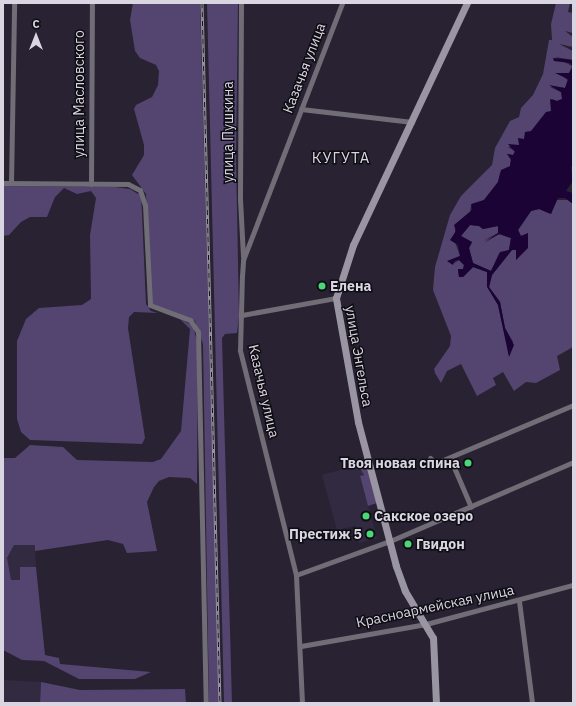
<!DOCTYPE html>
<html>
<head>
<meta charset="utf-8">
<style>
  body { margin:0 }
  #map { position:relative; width:576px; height:706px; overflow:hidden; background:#282232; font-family:"IBM Plex Sans",sans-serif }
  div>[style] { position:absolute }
  .built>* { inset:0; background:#322a40 }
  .green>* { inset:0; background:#544470 }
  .water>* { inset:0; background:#1c0336 }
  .street>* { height:5px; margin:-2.5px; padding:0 2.5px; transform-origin:2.5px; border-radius:2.5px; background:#706d76 }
  .secondary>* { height:7px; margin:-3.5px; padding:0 3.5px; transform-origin:3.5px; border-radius:3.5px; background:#9a95a3 }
  .rail>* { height:3px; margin-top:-1.5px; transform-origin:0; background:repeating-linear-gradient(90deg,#0f0d14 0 4.5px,#9793a0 0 9px); box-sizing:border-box; border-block:1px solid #9793a0 }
  .dots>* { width:11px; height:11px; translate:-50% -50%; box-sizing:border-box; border:2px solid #0f0d14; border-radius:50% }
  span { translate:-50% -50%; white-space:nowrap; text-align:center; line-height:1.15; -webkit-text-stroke:3px #0f0d14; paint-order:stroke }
  .street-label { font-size:14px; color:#d9d6e1 }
  .poi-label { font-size:14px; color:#d9d6e1; font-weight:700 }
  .left { translate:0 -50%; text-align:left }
  .right { translate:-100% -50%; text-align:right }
  .neighbourhood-label { font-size:15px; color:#d9d6e1; letter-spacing:1px }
  .frame { position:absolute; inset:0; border:4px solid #d9d6e1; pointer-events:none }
  .north { position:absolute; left:16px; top:16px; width:40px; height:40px; -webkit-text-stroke:3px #0f0d14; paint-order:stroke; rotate:0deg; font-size:11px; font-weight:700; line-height:16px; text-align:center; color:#d9d6e1 }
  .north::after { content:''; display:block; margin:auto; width:14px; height:18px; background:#d9d6e1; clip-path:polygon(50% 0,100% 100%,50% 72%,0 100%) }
</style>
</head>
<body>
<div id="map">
  <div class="built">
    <div style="clip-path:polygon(358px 465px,364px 475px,360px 477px,377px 538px,359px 543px,355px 526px,337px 530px,322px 475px)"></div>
    <div style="clip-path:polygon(14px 545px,35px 545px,36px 567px,20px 567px,20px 580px,11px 580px,7px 567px,7px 558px)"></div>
    <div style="clip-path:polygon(3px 680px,41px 682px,40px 703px,3px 703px)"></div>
  </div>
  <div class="green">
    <div style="clip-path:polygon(133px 3px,200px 3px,219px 703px,209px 703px,203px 344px,195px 321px,154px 305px,151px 301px,146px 194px,132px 175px,144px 155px,144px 145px,134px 109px,136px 105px,152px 97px,158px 85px,159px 71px,156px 65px,140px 58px,135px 51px,130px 20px)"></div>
    <div style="clip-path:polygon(207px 3px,238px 3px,236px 156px,239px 316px,237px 333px,225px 334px,222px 338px,232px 703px,224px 703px)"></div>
    <div style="clip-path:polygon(556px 3px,570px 3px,568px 12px,573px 13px,573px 33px,565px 31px,573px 37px,573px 47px,559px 44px,573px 51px,573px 60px,555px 57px,572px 66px,569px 73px,558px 73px,569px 81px,565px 88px,550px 87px,561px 92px,563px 99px,557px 101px,552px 99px,551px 111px,524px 139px,519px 139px,519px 145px,508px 147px,515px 151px,513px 155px,507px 154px,511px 160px,510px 167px,500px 173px,498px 182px,484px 200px,471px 206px,470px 212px,455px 225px,455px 242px,460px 256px,448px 261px,453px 264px,459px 260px,464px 265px,463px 270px,458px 270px,459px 277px,463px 277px,473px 267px,487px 272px,487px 285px,498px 305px,509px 355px,513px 342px,505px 328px,500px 302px,489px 287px,492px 275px,512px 250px,516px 250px,516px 260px,528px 245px,527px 234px,521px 236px,518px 230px,531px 211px,539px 209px,551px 214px,555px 200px,568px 200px,573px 204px,573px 347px,557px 356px,560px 370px,536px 383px,526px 382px,514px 391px,503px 372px,493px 378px,496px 385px,477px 396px,461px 364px,447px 371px,441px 383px,435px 373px,434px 369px,450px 346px,451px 336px,433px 290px,435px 267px,450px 215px,461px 196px,492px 165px,495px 148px,510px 121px,519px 117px,521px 108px,533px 95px,543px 74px,549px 40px,552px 40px,551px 24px)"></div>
    <div style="clip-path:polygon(3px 186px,115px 187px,130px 189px,138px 194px,141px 191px,146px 304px,151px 311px,158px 313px,134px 312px,129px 317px,128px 328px,145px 438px,142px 444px,30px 440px,21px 432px,17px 419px,17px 341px,26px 319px,39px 308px,82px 305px,91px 299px,90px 235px,96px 198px,91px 191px,77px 194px,64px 188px,55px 197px,47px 217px,30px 217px,21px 222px,9px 235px,3px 236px)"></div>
    <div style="clip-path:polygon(470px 225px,479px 226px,483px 229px,498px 226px,498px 233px,483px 241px,500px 234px,511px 238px,509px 250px,499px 254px,491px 271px,473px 263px,469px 248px,472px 242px,461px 236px)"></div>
    <div style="clip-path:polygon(180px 319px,190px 324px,194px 329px,198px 347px,197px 484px,190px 478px,169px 477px,159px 481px,154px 487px,147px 502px,157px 551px,127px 553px,123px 544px,108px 540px,35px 551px,35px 545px,14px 545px,7px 558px,11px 580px,20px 580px,20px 567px,36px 567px,45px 655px,59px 658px,60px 664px,151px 672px,135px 679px,79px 679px,44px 661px,22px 660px,3px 650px,3px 458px,15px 458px,30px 445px,63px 447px,77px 460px,153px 462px,161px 459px,181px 431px,190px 329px)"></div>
    <div style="clip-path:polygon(366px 463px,377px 503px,368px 506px,360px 476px,364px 475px,358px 465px)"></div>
    <div style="clip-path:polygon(41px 682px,80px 690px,185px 689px,186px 703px,40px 703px)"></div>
  </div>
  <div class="water">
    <div style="clip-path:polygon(evenodd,553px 58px,573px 60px,573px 166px,571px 167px,573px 181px,566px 191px,573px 193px,573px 204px,565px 198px,558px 198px,551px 214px,539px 209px,531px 211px,518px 230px,521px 236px,528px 233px,528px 248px,516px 260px,516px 250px,512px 250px,492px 275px,489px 287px,500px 302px,505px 328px,514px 345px,509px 357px,498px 305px,487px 287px,487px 272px,473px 267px,463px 277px,459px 277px,458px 269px,463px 269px,464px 265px,459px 260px,454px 261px,453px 265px,447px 261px,460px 256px,458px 245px,450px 240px,456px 231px,454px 225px,472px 210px,471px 204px,484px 200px,498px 182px,501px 170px,510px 166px,511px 159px,507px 154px,513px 155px,515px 152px,508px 144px,519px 145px,518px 138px,524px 139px,525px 132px,531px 131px,546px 112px,551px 111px,550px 99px,557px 101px,562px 99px,561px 92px,549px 85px,565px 88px,568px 79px,555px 73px,569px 73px,573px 67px,570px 63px,554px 61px,553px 58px,470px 225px,479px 226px,483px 229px,498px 226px,498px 233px,484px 243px,499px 234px,511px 238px,509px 250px,500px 252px,491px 271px,473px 263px,469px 248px,472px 242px,461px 236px,470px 225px)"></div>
  </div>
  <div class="street">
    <div style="left:241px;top:3px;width:196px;rotate:90.3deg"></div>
    <div style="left:240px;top:199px;width:58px;rotate:87deg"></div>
    <div style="left:301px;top:109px;width:112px;rotate:6.7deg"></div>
    <div style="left:3px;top:183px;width:125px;rotate:0.5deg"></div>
    <div style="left:128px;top:184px;width:13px;rotate:27deg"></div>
    <div style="left:140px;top:190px;width:16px;rotate:72deg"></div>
    <div style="left:145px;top:205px;width:100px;rotate:87.1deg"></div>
    <div style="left:150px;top:305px;width:43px;rotate:20.6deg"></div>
    <div style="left:190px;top:320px;width:14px;rotate:56deg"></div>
    <div style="left:198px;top:332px;width:371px;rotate:88.8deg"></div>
    <div style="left:11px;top:183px;width:180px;rotate:-89deg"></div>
    <div style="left:91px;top:184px;width:181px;rotate:-89.7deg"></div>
    <div style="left:242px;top:315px;width:96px;rotate:-10.3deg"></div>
    <div style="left:430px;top:458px;width:8px;rotate:40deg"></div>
    <div style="left:436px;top:463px;width:149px;rotate:-22.9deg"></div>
    <div style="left:450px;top:458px;width:53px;rotate:66.8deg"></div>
    <div style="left:296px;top:575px;width:100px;rotate:-19.9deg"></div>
    <div style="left:390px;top:541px;width:199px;rotate:-23.3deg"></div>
    <div style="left:519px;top:601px;width:103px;rotate:82.7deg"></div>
    <div style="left:301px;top:646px;width:127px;rotate:-10deg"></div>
    <div style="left:426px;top:624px;width:152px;rotate:-14.9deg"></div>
    <div style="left:302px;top:703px;width:128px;rotate:-92.7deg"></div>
    <div style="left:296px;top:575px;width:232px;rotate:-104deg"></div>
    <div style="left:240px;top:350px;width:74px;rotate:-88.5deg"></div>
    <div style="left:242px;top:276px;width:16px;rotate:-86deg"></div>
    <div style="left:243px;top:260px;width:275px;rotate:-68.9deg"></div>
  </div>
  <div class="secondary">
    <div style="left:436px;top:703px;width:65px;rotate:-92.6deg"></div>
    <div style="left:433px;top:638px;width:55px;rotate:-120.8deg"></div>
    <div style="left:405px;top:591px;width:27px;rotate:-110deg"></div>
    <div style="left:396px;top:566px;width:149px;rotate:-104.8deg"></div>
    <div style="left:358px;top:422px;width:126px;rotate:-100.1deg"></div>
    <div style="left:336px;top:298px;width:56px;rotate:-72.2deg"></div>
    <div style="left:353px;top:245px;width:268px;rotate:-64.8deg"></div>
  </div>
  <div class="rail">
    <div style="left:202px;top:3px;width:700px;rotate:88.53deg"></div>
  </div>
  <div class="dots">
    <div style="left:322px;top:286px;background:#4ad777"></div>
    <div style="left:468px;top:463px;background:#4ad777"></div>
    <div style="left:366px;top:516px;background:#4ad777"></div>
    <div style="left:370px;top:534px;background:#4ad777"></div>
    <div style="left:408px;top:544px;background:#4ad777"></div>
  </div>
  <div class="street-label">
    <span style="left:304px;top:68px;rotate:-69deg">Казачья улица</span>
    <span style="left:79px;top:94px;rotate:-90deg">улица Масловского</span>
    <span style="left:228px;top:132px;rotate:-90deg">улица Пушкина</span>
    <span style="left:359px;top:356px;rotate:80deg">улица Энгельса</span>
    <span style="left:264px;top:391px;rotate:77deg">Казачья улица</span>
    <span style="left:435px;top:606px;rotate:-12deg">Красноармейская улица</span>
  </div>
  <div class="poi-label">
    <span class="left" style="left:330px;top:286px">Елена</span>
    <span class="right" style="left:460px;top:463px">Твоя новая спина</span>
    <span class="left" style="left:374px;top:516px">Сакское озеро</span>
    <span class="right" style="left:362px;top:534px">Престиж 5</span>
    <span class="left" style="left:416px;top:544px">Гвидон</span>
  </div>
  <div class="neighbourhood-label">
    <span style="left:341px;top:158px">КУГУТА</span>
  </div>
  <div class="frame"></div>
  <div class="north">С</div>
</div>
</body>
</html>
